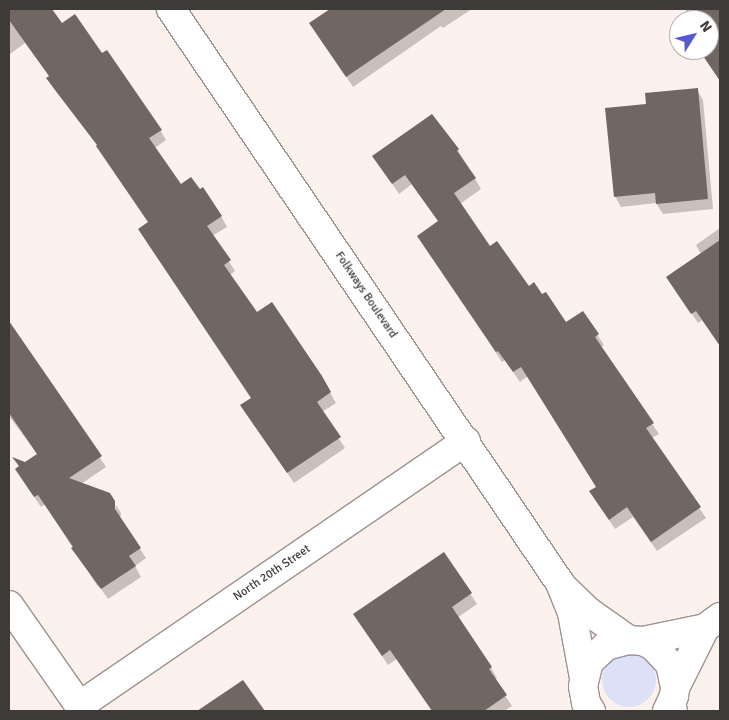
<!DOCTYPE html>
<html>
<head>
<meta charset="utf-8">
<style>
  body { margin:0 }
  #map { position:relative; width:729px; height:720px; overflow:hidden; background:#fcf1ec; font-family:Signika,sans-serif }
  div>[style] { position:absolute }
  .green>* { inset:0; background:#dce1f7 }
  .round { border-radius:50% }
  .shadow>* { inset:0; background:#0003 }
  .building>* { inset:0; background:#706763 }
  .roads { filter:drop-shadow(1px 0 #9d938f) drop-shadow(-1px 0 #9d938f) drop-shadow(0 1px #9d938f) drop-shadow(0 -1px #9d938f) }
  .minor>* { height:28px; margin:-14px; padding:0 14px; transform-origin:14px; border-radius:14px; background:#fff }
  .tertiary>* { height:28px; margin:-14px; padding:0 14px; transform-origin:14px; border-radius:14px; background:#fff }
  span { translate:-50% -50%; white-space:nowrap; text-align:center; line-height:1.15; -webkit-text-stroke:5px #fff; paint-order:stroke }
  .street-label { font-size:12px; color:#3e3a38 }
  .frame { position:absolute; inset:0; border:10px solid #3e3a38; pointer-events:none }
  .north { position:absolute; left:669px; top:10px; width:50px; height:50px; box-sizing:border-box; background:#fff; border:1px solid #b2b0af; border-radius:50%; rotate:54deg; font-size:14px; font-weight:700; line-height:20px; text-align:center; color:#3e3a38 }
  .north::after { content:''; display:block; margin:auto; width:18px; height:22px; background:#5559d0; clip-path:polygon(50% 0,100% 100%,50% 72%,0 100%) }
</style>
</head>
<body>
<div id="map">
  <div class="green">
    <div class="round" style="left:602px;top:653px;width:54px;height:54px"></div>
  </div>
  <div class="shadow">
    <div style="clip-path:polygon(9px 9px,50px 9px,62px 25px,102px 55px,160px 130px,166px 140px,155px 148px,180px 186px,221px 216px,227px 227px,212px 236px,235px 271px,230px 275px,257px 314px,321px 376px,336px 403px,322px 412px,345px 448px,294px 483px,248px 415px,252px 398px,149px 223px,98px 146px,54px 89px,48px 79px,50px 77px,25px 43px,10px 54px,9px 52px)"></div>
    <div style="clip-path:polygon(332px 9px,472px 9px,443px 28px,441px 26px,353px 87px,311px 23px)"></div>
    <div style="clip-path:polygon(685px 9px,720px 9px,720px 71px,716px 74px,699px 50px,709px 50px,709px 20px,682px 20px,689px 16px)"></div>
    <div style="clip-path:polygon(697px 90px,703px 100px,713px 209px,663px 214px,656px 203px,621px 207px,615px 196px,647px 105px)"></div>
    <div style="clip-path:polygon(431px 116px,458px 150px,481px 189px,460px 204px,489px 247px,566px 324px,582px 312px,604px 345px,600px 348px,659px 434px,652px 438px,706px 518px,657px 551px,633px 517px,615px 529px,597px 502px,597px 488px,528px 376px,520px 382px,505px 360px,502px 362px,424px 246px,439px 222px,412px 184px,399px 194px,380px 166px)"></div>
    <div style="clip-path:polygon(720px 228px,720px 346px,702px 320px,698px 323px,674px 287px,701px 254px,696px 245px)"></div>
    <div style="clip-path:polygon(9px 323px,49px 379px,106px 467px,81px 484px,109px 494px,115px 503px,116px 515px,116px 505px,121px 513px,120px 519px,146px 558px,135px 566px,141px 577px,108px 599px,99px 586px,98px 587px,45px 504px,41px 507px,22px 479px,26px 463px,38px 455px,9px 416px)"></div>
    <div style="clip-path:polygon(444px 554px,477px 604px,457px 618px,491px 668px,497px 678px,495px 680px,512px 706px,504px 711px,433px 711px,397px 659px,388px 665px,361px 624px)"></div>
    <div style="clip-path:polygon(243px 681px,263px 711px,199px 711px)"></div>
  </div>
  <div class="building">
    <div style="clip-path:polygon(9px 9px,52px 9px,62px 23px,75px 14px,102px 53px,107px 50px,162px 130px,149px 138px,181px 184px,191px 177px,200px 189px,203px 187px,222px 216px,207px 226px,231px 260px,224px 265px,257px 312px,272px 302px,322px 376px,331px 392px,317px 402px,341px 437px,287px 473px,240px 405px,251px 398px,138px 229px,148px 222px,96px 146px,97px 145px,46px 78px,49px 76px,9px 20px)"></div>
    <div style="clip-path:polygon(330px 9px,446px 9px,346px 77px,309px 23px)"></div>
    <div style="clip-path:polygon(697px 9px,720px 9px,720px 81px,699px 50px,709px 50px,709px 20px,680px 20px)"></div>
    <div style="clip-path:polygon(698px 88px,708px 199px,656px 204px,655px 193px,614px 197px,605px 108px,646px 104px,645px 93px)"></div>
    <div style="clip-path:polygon(432px 114px,459px 149px,457px 151px,476px 178px,454px 193px,490px 246px,497px 241px,529px 286px,534px 282px,542px 294px,546px 292px,566px 322px,583px 311px,599px 334px,595px 337px,654px 423px,646px 428px,701px 507px,651px 542px,627px 507px,609px 520px,589px 491px,596px 487px,521px 367px,513px 372px,498px 351px,496px 352px,417px 236px,438px 221px,405px 175px,392px 184px,372px 156px)"></div>
    <div style="clip-path:polygon(720px 240px,720px 346px,696px 311px,691px 314px,666px 277px)"></div>
    <div style="clip-path:polygon(9px 321px,102px 456px,69px 478px,110px 493px,115px 501px,115px 509px,141px 548px,129px 556px,136px 566px,101px 589px,71px 548px,73px 547px,38px 495px,34px 497px,15px 469px,19px 466px,12px 457px,25px 462px,37px 454px,9px 413px)"></div>
    <div style="clip-path:polygon(444px 552px,472px 593px,452px 607px,492px 667px,489px 669px,507px 695px,484px 711px,432px 711px,390px 650px,382px 656px,353px 614px)"></div>
    <div style="clip-path:polygon(243px 680px,265px 711px,197px 711px)"></div>
  </div>
  <div class="roads">
    <div class="minor">
      <div style="left:171px;top:9px;width:693px;rotate:55.87deg"></div>
      <div style="left:560px;top:583px;width:32px;rotate:68deg"></div>
      <div style="left:572px;top:613px;width:66px;rotate:79.5deg"></div>
      <div style="left:564px;top:588px;width:35px;rotate:44deg"></div>
      <div style="left:589px;top:612px;width:49px;rotate:35deg"></div>
      <div style="left:9px;top:605px;width:129px;rotate:55.1deg"></div>
      <div style="left:643px;top:641px;width:63px;rotate:-11.8deg"></div>
      <div style="left:705px;top:628px;width:19px;rotate:-36deg"></div>
      <div style="left:675px;top:688px;width:67px;rotate:-63.4deg"></div>
      <div style="left:79px;top:706px;width:469px;rotate:-34.4deg"></div>
      <div style="left:591px;top:711px;width:9px;rotate:-122deg"></div>
      <div style="left:586px;top:703px;width:17px;rotate:-100deg"></div>
      <div style="left:583px;top:686px;width:25px;rotate:-76deg"></div>
      <div style="left:589px;top:662px;width:23px;rotate:-43deg"></div>
      <div style="left:606px;top:646px;width:24px;rotate:-15deg"></div>
      <div style="left:629px;top:640px;width:14px;rotate:4deg"></div>
      <div style="left:643px;top:641px;width:11px;rotate:27deg"></div>
      <div style="left:653px;top:646px;width:25px;rotate:47deg"></div>
      <div style="left:670px;top:664px;width:25px;rotate:78deg"></div>
      <div style="left:675px;top:688px;width:8px;rotate:97deg"></div>
      <div style="left:674px;top:696px;width:17px;rotate:115deg"></div>
    </div>
    <div class="tertiary">
      <div style="left:671px;top:704px;width:7px;rotate:74deg"></div>
    </div>
  </div>
  <div class="street-label">
    <span style="left:366px;top:295px;rotate:56deg">Folkways Boulevard</span>
    <span style="left:272px;top:573px;rotate:-34deg">North 20th Street</span>
  </div>
  <div class="frame"></div>
  <div class="north">N</div>
</div>
</body>
</html>
